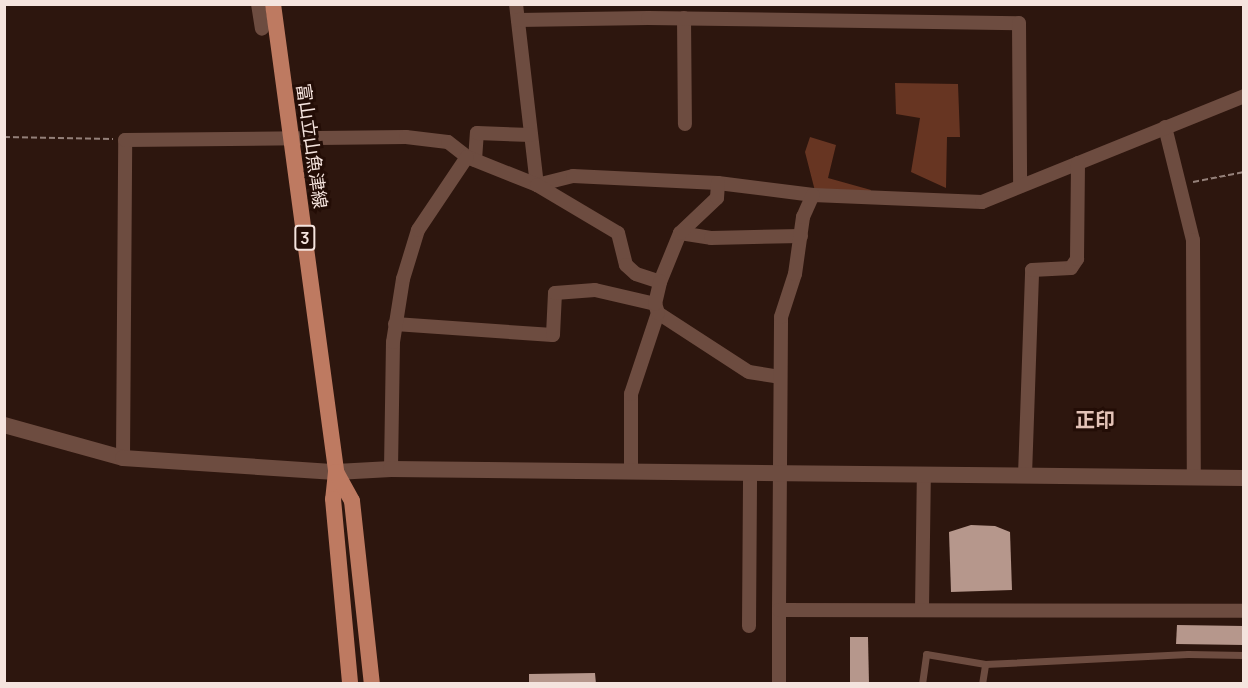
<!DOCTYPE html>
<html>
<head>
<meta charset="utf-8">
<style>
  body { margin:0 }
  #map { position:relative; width:1248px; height:688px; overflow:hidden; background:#2d160e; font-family:Manrope,"Noto Sans JP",sans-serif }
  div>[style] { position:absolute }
  .green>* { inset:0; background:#673522 }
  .building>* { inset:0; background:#b6978c }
  .path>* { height:2px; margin-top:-1px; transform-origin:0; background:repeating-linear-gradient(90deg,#948079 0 6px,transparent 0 9px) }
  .service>* { height:7px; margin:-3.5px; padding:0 3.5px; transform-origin:3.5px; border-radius:3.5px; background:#6d4c40 }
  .minor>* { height:14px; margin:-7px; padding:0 7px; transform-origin:7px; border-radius:7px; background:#6d4c40 }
  .tertiary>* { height:16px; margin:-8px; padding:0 8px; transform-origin:8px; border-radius:8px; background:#6d4c40 }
  .primary>* { height:16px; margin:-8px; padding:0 8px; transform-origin:8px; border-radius:8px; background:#be7a61 }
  span { translate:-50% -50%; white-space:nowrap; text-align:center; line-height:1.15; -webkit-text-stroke:6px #230d06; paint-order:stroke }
  .shield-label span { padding:2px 4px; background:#230d06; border:2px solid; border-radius:4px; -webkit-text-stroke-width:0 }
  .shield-label { font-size:16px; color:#f5e4de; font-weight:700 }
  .street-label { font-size:18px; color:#f5e4de }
  .neighbourhood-label { font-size:20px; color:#e3c3b7; font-weight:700 }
  .frame { position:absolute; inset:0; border:6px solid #f5e4de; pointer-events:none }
</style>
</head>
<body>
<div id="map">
  <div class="green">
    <div style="clip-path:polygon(895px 83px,958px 84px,960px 137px,947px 137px,946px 188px,911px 172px,920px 118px,896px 114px)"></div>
    <div style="clip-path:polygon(810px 137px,836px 145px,828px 178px,871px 190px,870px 194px,815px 191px,805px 152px)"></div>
  </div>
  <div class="building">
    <div style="clip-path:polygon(971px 525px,995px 526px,1010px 532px,1012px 590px,951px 592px,949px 532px)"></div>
    <div style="clip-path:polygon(1177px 625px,1244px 626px,1244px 645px,1176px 644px)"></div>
    <div style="clip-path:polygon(850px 637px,868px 637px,869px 684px,850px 684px)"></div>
    <div style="clip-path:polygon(595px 673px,596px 684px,529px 684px,529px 674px)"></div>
  </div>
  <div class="path">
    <div style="left:4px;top:137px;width:109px;rotate:1.1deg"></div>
    <div style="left:1193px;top:182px;width:52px;rotate:-11.1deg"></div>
  </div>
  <div class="service">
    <div style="left:922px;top:684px;width:30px;rotate:-82deg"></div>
    <div style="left:926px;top:654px;width:60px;rotate:9.6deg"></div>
    <div style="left:985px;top:664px;width:203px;rotate:-2.8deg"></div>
    <div style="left:1188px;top:654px;width:56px;rotate:1deg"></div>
    <div style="left:982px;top:684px;width:20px;rotate:-81deg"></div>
  </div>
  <div class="minor">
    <div style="left:258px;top:4px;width:25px;rotate:81deg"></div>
    <div style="left:516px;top:4px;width:182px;rotate:83.4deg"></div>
    <div style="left:684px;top:18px;width:106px;rotate:89.5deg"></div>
    <div style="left:518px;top:20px;width:130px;rotate:-0.9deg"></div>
    <div style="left:648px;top:18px;width:371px;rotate:0.8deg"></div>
    <div style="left:1019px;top:23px;width:163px;rotate:89.6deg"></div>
    <div style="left:1165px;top:127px;width:116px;rotate:76.1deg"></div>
    <div style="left:1193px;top:240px;width:237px;rotate:89.8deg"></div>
    <div style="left:475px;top:160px;width:27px;rotate:-86deg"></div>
    <div style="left:477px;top:133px;width:54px;rotate:2.1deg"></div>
    <div style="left:537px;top:185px;width:37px;rotate:-14deg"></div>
    <div style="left:573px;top:176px;width:145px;rotate:2.8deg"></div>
    <div style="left:718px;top:183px;width:96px;rotate:7.2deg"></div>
    <div style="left:813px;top:195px;width:169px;rotate:2.4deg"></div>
    <div style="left:982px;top:202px;width:283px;rotate:-22deg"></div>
    <div style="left:680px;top:233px;width:31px;rotate:9deg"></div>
    <div style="left:711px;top:238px;width:90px;rotate:-1.3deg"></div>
    <div style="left:658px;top:313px;width:108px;rotate:33deg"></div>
    <div style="left:749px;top:372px;width:31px;rotate:9deg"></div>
    <div style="left:395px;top:324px;width:158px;rotate:4deg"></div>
    <div style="left:553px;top:335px;width:42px;rotate:-87.3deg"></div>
    <div style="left:555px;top:293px;width:40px;rotate:-4.3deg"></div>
    <div style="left:595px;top:290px;width:62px;rotate:13.1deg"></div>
    <div style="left:123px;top:458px;width:318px;rotate:-89.6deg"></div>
    <div style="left:125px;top:140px;width:281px;rotate:-0.6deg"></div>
    <div style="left:406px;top:137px;width:42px;rotate:6.8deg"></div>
    <div style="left:448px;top:142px;width:24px;rotate:38deg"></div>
    <div style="left:467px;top:157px;width:75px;rotate:21.8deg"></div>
    <div style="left:537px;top:185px;width:94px;rotate:30.7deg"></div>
    <div style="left:618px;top:233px;width:33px;rotate:76deg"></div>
    <div style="left:626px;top:265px;width:13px;rotate:42deg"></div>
    <div style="left:636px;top:274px;width:25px;rotate:18deg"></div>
    <div style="left:660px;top:282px;width:53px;rotate:-67.8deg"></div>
    <div style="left:680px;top:233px;width:51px;rotate:-43.4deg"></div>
    <div style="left:717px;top:198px;width:15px;rotate:-86deg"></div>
    <div style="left:391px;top:469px;width:127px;rotate:-89.1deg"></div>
    <div style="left:393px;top:342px;width:64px;rotate:-81deg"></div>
    <div style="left:403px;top:279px;width:51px;rotate:-73deg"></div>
    <div style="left:418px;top:230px;width:88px;rotate:-56.1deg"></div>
    <div style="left:631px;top:472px;width:78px;rotate:-90deg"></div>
    <div style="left:631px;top:394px;width:85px;rotate:-71.6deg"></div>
    <div style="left:658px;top:313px;width:9px;rotate:-108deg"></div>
    <div style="left:655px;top:304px;width:23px;rotate:-77deg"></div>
    <div style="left:1025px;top:475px;width:205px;rotate:-88deg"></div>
    <div style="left:1032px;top:270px;width:39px;rotate:-3deg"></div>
    <div style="left:1071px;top:268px;width:11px;rotate:-56deg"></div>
    <div style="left:1077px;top:259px;width:96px;rotate:-89.4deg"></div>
    <div style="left:922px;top:609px;width:135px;rotate:-89.2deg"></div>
    <div style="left:779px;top:610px;width:293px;rotate:-89.6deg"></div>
    <div style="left:781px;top:317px;width:45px;rotate:-72deg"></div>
    <div style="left:795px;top:274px;width:58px;rotate:-82deg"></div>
    <div style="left:803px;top:217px;width:24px;rotate:-66deg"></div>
    <div style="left:749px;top:626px;width:152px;rotate:-89.6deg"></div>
    <div style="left:779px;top:684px;width:74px;rotate:-90deg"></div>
    <div style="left:779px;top:610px;width:465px;rotate:0.1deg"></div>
  </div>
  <div class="tertiary">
    <div style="left:4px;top:425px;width:123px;rotate:15.5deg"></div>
    <div style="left:123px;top:458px;width:213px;rotate:3.8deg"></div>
    <div style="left:336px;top:472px;width:55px;rotate:-3.1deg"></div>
    <div style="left:391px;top:469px;width:853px;rotate:0.6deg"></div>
  </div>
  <div class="primary">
    <div style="left:273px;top:4px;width:472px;rotate:82.3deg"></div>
    <div style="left:336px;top:472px;width:27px;rotate:96deg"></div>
    <div style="left:333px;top:499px;width:186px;rotate:84.7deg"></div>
    <div style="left:336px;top:472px;width:33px;rotate:61deg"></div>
    <div style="left:352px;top:501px;width:184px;rotate:83.8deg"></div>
  </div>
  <div class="shield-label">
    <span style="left:305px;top:238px">3</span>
  </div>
  <div class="street-label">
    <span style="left:312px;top:146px;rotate:82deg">富山立山魚津線</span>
  </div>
  <div class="neighbourhood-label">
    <span style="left:1095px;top:419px">正印</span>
  </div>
  <div class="frame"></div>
</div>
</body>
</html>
